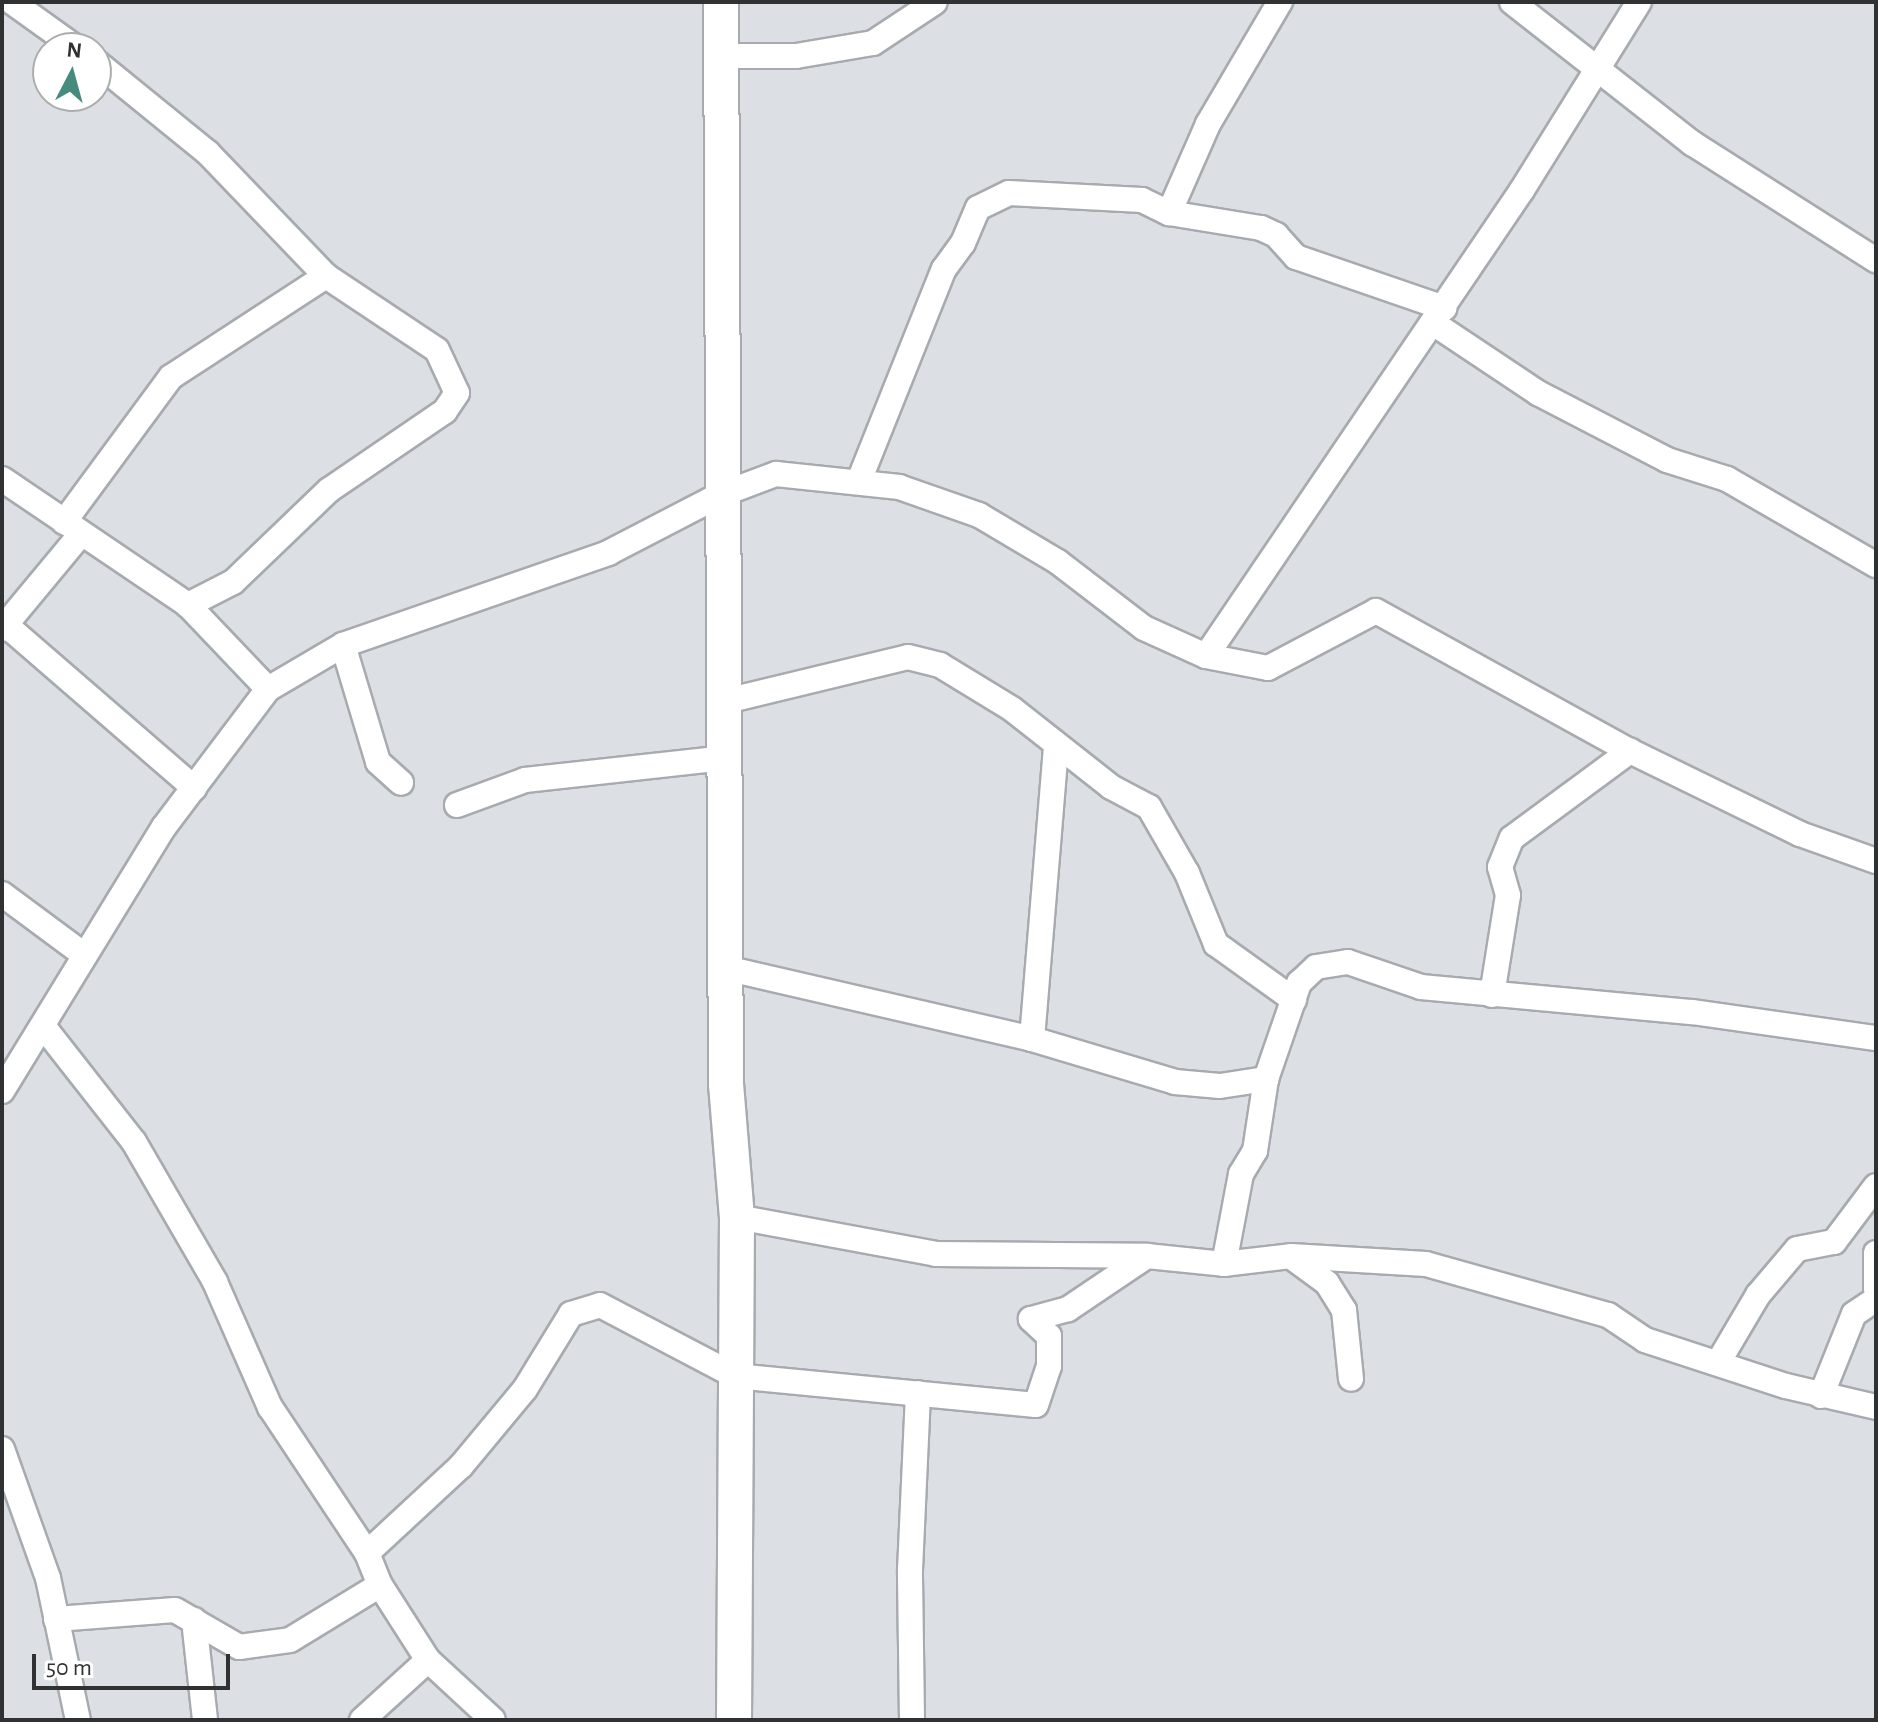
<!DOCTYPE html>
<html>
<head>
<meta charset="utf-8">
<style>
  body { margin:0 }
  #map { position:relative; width:1878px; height:1722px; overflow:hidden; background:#dce0e4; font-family:"Alegreya Sans",sans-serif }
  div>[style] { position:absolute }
  .roads { filter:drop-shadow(2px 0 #a7abaf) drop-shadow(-2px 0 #a7abaf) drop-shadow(0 2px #a7abaf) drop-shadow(0 -2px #a7abaf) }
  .street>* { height:24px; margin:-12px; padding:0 12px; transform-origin:12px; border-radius:12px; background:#fff }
  .secondary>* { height:34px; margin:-17px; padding:0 17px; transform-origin:17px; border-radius:17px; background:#fff }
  span { translate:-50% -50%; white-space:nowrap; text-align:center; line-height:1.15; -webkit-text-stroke:8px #fff; paint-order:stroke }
  .frame { position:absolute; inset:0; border:4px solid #2f3133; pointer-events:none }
  .north { position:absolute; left:32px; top:32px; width:80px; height:80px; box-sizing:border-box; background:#fff; border:2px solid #acadad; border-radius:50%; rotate:6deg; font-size:22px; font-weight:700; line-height:32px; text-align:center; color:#2f3133 }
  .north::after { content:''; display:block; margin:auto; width:28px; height:36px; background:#478b7f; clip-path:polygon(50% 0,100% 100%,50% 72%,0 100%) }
  .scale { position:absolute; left:32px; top:1654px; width:198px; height:36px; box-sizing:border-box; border:4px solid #2f3133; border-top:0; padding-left:10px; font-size:24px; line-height:28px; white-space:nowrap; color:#2f3133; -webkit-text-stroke:6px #fff; paint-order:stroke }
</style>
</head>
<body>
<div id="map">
  <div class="roads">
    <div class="street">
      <div style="left:12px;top:2px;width:79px;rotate:35.7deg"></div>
      <div style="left:1512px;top:2px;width:229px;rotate:38.1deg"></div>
      <div style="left:1692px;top:143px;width:218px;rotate:32.5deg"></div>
      <div style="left:723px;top:56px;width:73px"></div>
      <div style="left:796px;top:56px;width:78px;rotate:-9.6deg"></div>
      <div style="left:873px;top:43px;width:74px;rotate:-33.5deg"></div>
      <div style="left:96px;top:62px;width:144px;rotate:39.1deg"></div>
      <div style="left:208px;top:153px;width:170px;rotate:46.2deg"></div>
      <div style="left:326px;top:276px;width:133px;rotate:33.7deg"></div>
      <div style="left:437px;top:350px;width:47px;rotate:65.1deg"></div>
      <div style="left:457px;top:393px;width:22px;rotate:124deg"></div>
      <div style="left:445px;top:411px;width:140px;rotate:145.7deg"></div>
      <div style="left:329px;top:490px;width:133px;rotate:136.2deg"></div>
      <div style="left:233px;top:582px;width:51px;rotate:152.9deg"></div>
      <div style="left:1169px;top:213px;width:97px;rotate:-66.3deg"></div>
      <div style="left:1208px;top:124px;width:142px;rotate:-59.5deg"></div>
      <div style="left:1433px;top:323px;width:126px;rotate:33.7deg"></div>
      <div style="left:1538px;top:393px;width:145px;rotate:27.4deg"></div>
      <div style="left:1667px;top:460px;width:63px;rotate:17.6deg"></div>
      <div style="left:1727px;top:479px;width:172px;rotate:30deg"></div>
      <div style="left:2px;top:479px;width:225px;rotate:34.1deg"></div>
      <div style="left:188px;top:605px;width:116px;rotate:46.4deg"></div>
      <div style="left:859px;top:481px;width:228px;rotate:-68.2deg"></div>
      <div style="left:944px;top:269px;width:32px;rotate:-54deg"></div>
      <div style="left:963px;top:243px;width:38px;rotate:-67deg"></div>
      <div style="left:978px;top:208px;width:34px;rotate:-26deg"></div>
      <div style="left:1009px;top:193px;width:133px;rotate:3deg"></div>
      <div style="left:1142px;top:200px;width:30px;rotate:26deg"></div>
      <div style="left:1169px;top:213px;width:93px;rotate:9.3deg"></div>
      <div style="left:1261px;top:228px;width:17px;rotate:25deg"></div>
      <div style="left:1276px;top:235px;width:30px;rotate:48deg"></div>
      <div style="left:1296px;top:257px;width:157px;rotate:19deg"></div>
      <div style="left:64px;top:522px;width:180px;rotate:-53.6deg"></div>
      <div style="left:171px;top:377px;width:185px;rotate:-33.1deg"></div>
      <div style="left:6px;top:625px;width:249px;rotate:40.9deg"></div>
      <div style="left:2px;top:629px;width:124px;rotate:-50.3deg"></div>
      <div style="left:343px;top:645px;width:122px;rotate:73.3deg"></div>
      <div style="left:378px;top:762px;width:31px;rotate:42deg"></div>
      <div style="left:1206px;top:656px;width:563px;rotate:-55.86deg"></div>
      <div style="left:1522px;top:190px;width:221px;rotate:-58.1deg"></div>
      <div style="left:722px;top:702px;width:191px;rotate:-13.6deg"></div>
      <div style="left:908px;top:657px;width:33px;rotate:14deg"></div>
      <div style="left:940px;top:665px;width:84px;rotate:31.4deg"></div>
      <div style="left:1012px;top:709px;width:126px;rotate:38.2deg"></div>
      <div style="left:1111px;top:787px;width:43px;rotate:27.8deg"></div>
      <div style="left:1149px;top:807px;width:76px;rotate:60.1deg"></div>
      <div style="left:1187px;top:873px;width:77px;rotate:67.8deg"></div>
      <div style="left:1216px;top:944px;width:96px;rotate:35.7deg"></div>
      <div style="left:457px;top:805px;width:72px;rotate:-20.2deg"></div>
      <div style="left:525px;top:780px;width:200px;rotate:-6.3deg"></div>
      <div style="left:2px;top:894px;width:102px;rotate:36.6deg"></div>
      <div style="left:725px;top:968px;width:315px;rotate:13deg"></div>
      <div style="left:1032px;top:1039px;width:149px;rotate:16.7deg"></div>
      <div style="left:1175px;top:1082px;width:45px;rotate:5.1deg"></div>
      <div style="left:1220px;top:1086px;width:47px;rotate:-8.7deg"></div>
      <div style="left:1492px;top:995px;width:101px;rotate:-80.9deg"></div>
      <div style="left:1508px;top:895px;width:29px;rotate:-106deg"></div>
      <div style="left:1500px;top:867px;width:31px;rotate:-68deg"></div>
      <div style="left:1512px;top:838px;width:147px;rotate:-36.4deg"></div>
      <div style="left:43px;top:1026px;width:147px;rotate:51.9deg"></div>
      <div style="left:134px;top:1142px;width:162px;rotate:59.9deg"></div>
      <div style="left:215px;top:1282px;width:137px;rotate:66.3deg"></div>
      <div style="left:270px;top:1407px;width:175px;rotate:56.4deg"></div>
      <div style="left:367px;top:1553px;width:35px;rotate:68deg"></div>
      <div style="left:380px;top:1585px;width:89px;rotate:57.4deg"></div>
      <div style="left:428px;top:1660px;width:88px;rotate:42.7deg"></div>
      <div style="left:1032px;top:1039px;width:292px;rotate:-85.3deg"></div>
      <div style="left:2px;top:1091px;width:310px;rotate:-58.5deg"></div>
      <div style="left:164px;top:827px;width:173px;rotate:-53deg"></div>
      <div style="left:268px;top:689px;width:87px;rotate:-30.4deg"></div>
      <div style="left:343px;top:645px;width:281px;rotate:-19.1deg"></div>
      <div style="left:608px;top:553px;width:126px;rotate:-27.4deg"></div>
      <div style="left:720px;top:495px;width:60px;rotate:-20.6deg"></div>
      <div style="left:776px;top:474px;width:124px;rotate:6deg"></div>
      <div style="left:899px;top:487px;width:85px;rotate:19.3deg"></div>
      <div style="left:979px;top:515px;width:92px;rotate:30.7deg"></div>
      <div style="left:1058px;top:562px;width:108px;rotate:37.5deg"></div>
      <div style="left:1144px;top:628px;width:68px;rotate:24.3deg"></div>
      <div style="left:1206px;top:656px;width:63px;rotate:11deg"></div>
      <div style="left:1268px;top:668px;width:122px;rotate:-27.8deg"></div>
      <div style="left:1376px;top:611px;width:290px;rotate:28.9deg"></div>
      <div style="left:1630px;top:751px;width:189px;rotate:26deg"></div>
      <div style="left:1800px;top:834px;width:81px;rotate:19.6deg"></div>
      <div style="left:737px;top:1217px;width:202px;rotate:10.5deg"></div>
      <div style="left:936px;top:1254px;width:211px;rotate:0.5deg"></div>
      <div style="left:1147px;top:1256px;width:77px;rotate:5.9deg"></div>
      <div style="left:1224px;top:1264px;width:67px;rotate:-6.8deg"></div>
      <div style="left:1291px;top:1256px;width:135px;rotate:3.4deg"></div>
      <div style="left:1426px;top:1264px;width:189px;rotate:15.7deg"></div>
      <div style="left:1608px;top:1315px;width:45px;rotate:34deg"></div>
      <div style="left:1645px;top:1340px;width:148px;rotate:18.1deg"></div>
      <div style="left:1786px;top:1386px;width:92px;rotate:13.1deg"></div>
      <div style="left:1876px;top:1253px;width:36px;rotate:90deg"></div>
      <div style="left:1293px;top:1258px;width:42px;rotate:36.3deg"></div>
      <div style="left:1327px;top:1283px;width:32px;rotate:58deg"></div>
      <div style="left:1344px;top:1310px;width:69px;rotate:84.2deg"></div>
      <div style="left:1224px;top:1264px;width:92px;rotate:-79.3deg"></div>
      <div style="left:1241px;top:1174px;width:27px;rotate:-59deg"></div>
      <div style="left:1255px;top:1151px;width:73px;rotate:-81.3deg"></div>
      <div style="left:1266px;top:1079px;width:102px;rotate:-71deg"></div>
      <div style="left:1299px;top:983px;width:23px;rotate:-43deg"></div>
      <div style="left:1316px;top:967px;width:32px;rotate:-9deg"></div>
      <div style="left:1348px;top:962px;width:77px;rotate:18.9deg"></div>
      <div style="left:1421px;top:987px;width:273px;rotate:5.3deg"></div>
      <div style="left:1693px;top:1012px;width:185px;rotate:8.1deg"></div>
      <div style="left:1719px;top:1361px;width:77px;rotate:-59.4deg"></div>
      <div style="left:1758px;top:1295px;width:60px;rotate:-49.7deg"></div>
      <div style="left:1797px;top:1249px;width:38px;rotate:-11deg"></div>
      <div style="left:1834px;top:1242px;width:70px;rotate:-53.1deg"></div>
      <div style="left:1821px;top:1396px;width:88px;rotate:-68.1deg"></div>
      <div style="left:1854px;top:1314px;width:27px;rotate:-34deg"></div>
      <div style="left:2px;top:1449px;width:137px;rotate:70.4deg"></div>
      <div style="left:48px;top:1578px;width:145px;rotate:78.1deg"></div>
      <div style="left:367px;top:1553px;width:128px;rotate:-42.8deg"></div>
      <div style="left:461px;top:1466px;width:100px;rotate:-50.3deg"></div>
      <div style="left:525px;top:1389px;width:88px;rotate:-58.5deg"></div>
      <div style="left:571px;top:1314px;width:30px;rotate:-17deg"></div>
      <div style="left:600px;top:1305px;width:153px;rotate:27.7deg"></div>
      <div style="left:735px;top:1376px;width:302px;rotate:5.5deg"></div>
      <div style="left:1036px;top:1405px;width:41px;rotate:-71.6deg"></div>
      <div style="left:1049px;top:1366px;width:30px;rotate:-90deg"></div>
      <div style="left:1049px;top:1336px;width:25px;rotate:-137deg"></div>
      <div style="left:1031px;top:1319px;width:38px;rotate:-15deg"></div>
      <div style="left:1068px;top:1309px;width:95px;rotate:-33.9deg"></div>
      <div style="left:56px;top:1619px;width:119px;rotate:-4.3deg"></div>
      <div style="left:175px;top:1610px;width:74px;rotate:30deg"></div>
      <div style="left:239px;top:1647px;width:51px;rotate:-7.8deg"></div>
      <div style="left:290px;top:1640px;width:105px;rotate:-31.4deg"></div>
      <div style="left:194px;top:1620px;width:101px;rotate:83.7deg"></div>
      <div style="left:362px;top:1720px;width:89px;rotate:-42.3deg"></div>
      <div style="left:912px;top:1720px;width:150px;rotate:-90.8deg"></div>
      <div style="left:910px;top:1570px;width:177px;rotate:-87.4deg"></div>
    </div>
    <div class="secondary">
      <div style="left:721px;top:2px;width:1082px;rotate:89.74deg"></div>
      <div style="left:726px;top:1084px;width:133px;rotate:85.3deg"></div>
      <div style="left:737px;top:1217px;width:503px;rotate:90.34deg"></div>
    </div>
  </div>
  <div class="frame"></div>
  <div class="north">N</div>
  <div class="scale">50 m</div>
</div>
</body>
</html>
